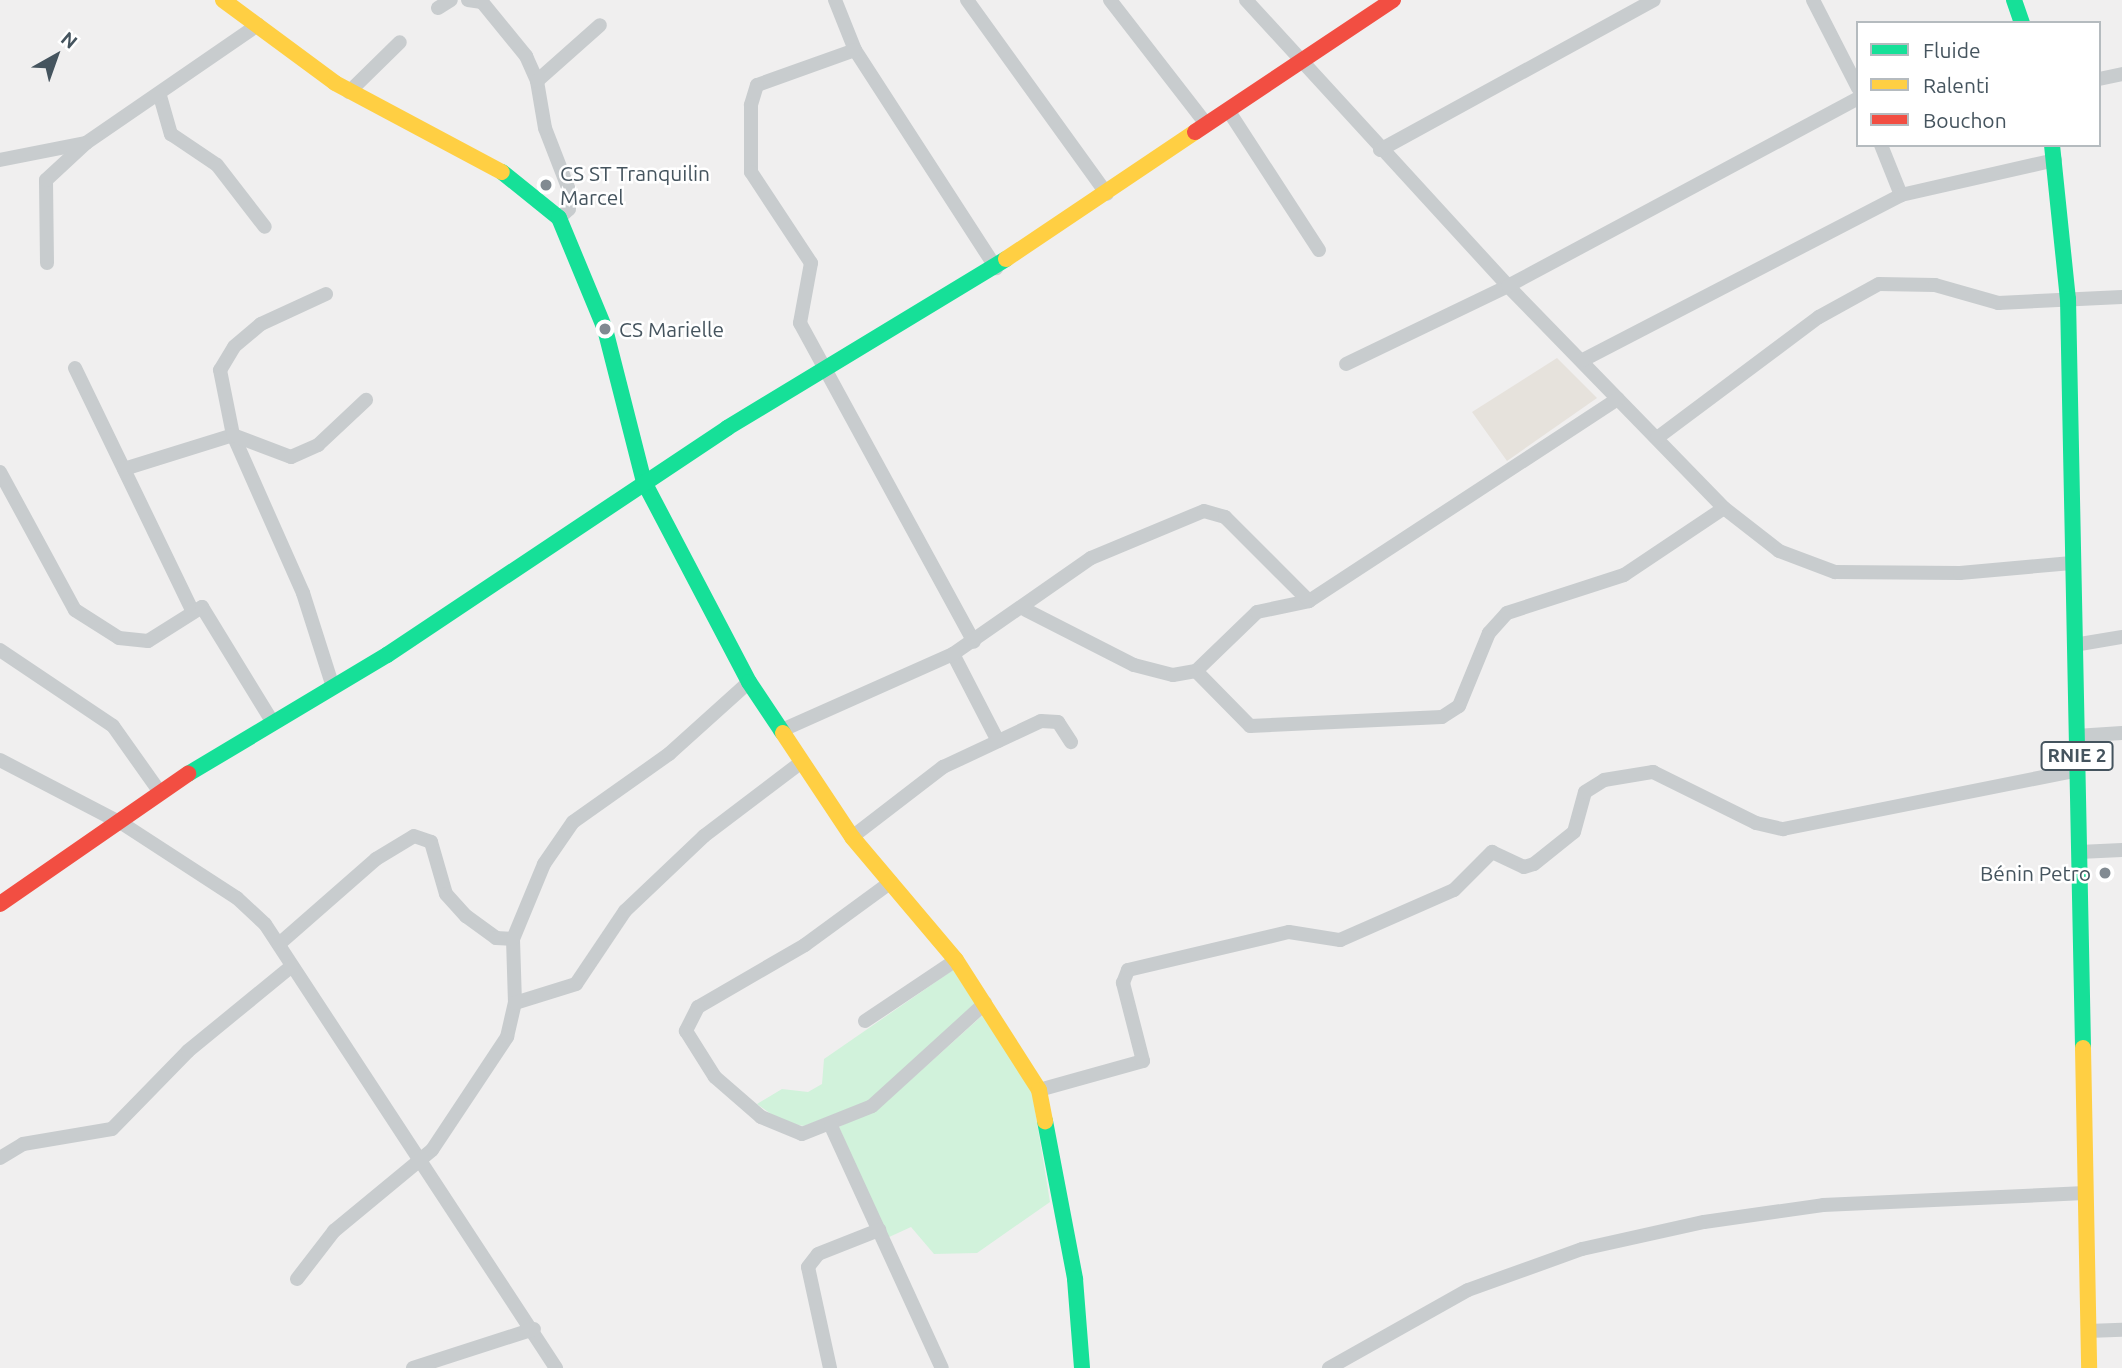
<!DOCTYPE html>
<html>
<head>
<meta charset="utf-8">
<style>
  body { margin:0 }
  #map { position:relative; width:2122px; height:1368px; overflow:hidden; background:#f0efef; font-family:Ubuntu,sans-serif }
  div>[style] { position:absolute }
  .commercial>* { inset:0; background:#e6e2dc }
  .green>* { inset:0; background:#d1f2db }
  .street>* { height:14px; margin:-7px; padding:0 7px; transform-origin:7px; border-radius:7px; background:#c8ccce }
  .fast>* { height:16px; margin:-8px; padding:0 8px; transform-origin:8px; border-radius:8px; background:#16e098 }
  .slow>* { height:16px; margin:-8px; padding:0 8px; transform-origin:8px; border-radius:8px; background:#ffcf43 }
  .jam>* { height:16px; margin:-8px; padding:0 8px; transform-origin:8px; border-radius:8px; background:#f24e42 }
  .dots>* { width:19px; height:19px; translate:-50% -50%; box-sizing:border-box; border:4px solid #fff; border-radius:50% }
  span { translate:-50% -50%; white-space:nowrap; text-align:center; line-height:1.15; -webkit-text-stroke:5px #fff; paint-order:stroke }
  .shield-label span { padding:2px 5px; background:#fff; border:2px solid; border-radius:5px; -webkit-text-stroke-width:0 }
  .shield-label { font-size:19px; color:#45545e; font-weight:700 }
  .poi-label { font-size:21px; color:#45545e }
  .left { translate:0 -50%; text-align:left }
  .right { translate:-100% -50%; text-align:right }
  .legend { position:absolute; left:1856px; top:21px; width:245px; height:126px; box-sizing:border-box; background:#fff; border:2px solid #b5bbbf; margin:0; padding:9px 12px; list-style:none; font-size:21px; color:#45545e }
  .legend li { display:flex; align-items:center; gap:14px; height:35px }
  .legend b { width:35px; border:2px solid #b5bbbf }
  .north { position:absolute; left:21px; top:21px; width:70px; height:70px; -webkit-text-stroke:5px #fff; paint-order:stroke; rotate:40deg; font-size:19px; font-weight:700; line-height:28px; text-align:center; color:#45545e }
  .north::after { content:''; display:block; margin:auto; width:24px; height:32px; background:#45545e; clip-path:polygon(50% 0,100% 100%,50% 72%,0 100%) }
</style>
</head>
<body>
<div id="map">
  <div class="commercial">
    <div style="clip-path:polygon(1557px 358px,1597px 398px,1507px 461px,1472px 412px)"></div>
  </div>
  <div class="green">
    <div style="clip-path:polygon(953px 970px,975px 1004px,871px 1100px,804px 1126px,782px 1122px,757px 1104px,782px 1089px,808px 1092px,822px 1084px,824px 1059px)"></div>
    <div style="clip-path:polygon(984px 1014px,1032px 1092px,1050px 1202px,977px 1253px,934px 1254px,911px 1227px,887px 1238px,839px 1127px,885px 1103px)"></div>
  </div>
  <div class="street">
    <div style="left:468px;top:0;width:14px;rotate:8deg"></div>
    <div style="left:482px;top:2px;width:70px;rotate:50.8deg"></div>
    <div style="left:526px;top:56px;width:27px;rotate:66deg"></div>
    <div style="left:835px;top:0;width:54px;rotate:68.2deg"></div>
    <div style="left:855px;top:50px;width:260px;rotate:57.1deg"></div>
    <div style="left:967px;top:0;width:239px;rotate:54.2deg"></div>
    <div style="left:1110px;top:0;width:158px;rotate:52.2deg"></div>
    <div style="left:1246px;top:0;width:388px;rotate:47.5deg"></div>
    <div style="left:1508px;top:286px;width:310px;rotate:45.8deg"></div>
    <div style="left:1724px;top:508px;width:70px;rotate:38deg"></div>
    <div style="left:1779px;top:551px;width:60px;rotate:20.6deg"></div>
    <div style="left:1835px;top:572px;width:125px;rotate:0.5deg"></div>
    <div style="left:1960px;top:573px;width:112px;rotate:-5.1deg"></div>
    <div style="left:1813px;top:0;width:99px;rotate:62.9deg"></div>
    <div style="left:438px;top:8px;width:15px;rotate:-32deg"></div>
    <div style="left:855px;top:50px;width:104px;rotate:160.3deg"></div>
    <div style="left:757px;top:85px;width:21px;rotate:107deg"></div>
    <div style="left:751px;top:105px;width:67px;rotate:90deg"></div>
    <div style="left:751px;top:172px;width:109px;rotate:56.6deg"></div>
    <div style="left:811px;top:263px;width:61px;rotate:100.4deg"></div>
    <div style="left:800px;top:323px;width:363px;rotate:61.4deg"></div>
    <div style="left:2099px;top:79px;width:24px;rotate:-12deg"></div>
    <div style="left:349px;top:92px;width:71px;rotate:-44.4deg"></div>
    <div style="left:160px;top:96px;width:40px;rotate:74deg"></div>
    <div style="left:171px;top:134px;width:55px;rotate:34deg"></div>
    <div style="left:217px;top:165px;width:78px;rotate:52.3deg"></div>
    <div style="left:1228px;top:110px;width:167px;rotate:57deg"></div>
    <div style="left:1881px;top:145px;width:54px;rotate:68.2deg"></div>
    <div style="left:1380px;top:150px;width:312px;rotate:-28.7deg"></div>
    <div style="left:0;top:160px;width:88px;rotate:-11.2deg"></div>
    <div style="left:86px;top:143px;width:209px;rotate:-34.5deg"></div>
    <div style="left:559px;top:218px;width:13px;rotate:-42deg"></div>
    <div style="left:569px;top:209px;width:19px;rotate:-90deg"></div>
    <div style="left:569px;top:190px;width:66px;rotate:-111.2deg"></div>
    <div style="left:545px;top:128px;width:48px;rotate:-99.7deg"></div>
    <div style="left:537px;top:81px;width:84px;rotate:-41.6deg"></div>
    <div style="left:47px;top:263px;width:83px;rotate:-90.7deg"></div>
    <div style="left:46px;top:180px;width:54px;rotate:-42.8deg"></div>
    <div style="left:326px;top:294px;width:72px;rotate:155.2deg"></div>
    <div style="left:261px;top:324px;width:35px;rotate:140deg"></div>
    <div style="left:234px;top:347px;width:27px;rotate:121deg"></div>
    <div style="left:220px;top:370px;width:66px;rotate:78.7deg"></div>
    <div style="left:233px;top:435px;width:173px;rotate:66.1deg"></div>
    <div style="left:303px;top:593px;width:99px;rotate:72.3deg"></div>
    <div style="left:1583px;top:360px;width:358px;rotate:-27.4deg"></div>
    <div style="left:1901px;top:195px;width:158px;rotate:-12.8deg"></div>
    <div style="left:1346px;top:364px;width:180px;rotate:-25.7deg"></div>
    <div style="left:1508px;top:286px;width:397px;rotate:-28.2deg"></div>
    <div style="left:75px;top:368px;width:269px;rotate:64.2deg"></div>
    <div style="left:1657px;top:438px;width:202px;rotate:-36.8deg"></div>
    <div style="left:1819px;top:317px;width:68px;rotate:-28.8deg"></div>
    <div style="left:1879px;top:284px;width:56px;rotate:1deg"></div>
    <div style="left:1935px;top:285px;width:66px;rotate:15.9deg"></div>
    <div style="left:1998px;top:303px;width:124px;rotate:-2.8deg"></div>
    <div style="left:124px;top:469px;width:114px;rotate:-17.3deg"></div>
    <div style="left:233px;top:435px;width:62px;rotate:20.8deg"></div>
    <div style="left:291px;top:457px;width:30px;rotate:-24deg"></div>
    <div style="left:318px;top:445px;width:66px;rotate:-43.2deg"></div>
    <div style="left:0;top:472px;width:157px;rotate:61.5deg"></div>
    <div style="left:75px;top:610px;width:52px;rotate:32.5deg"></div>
    <div style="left:119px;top:638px;width:29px;rotate:6deg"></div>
    <div style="left:148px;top:641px;width:64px;rotate:-32.2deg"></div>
    <div style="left:202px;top:607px;width:136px;rotate:58.5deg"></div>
    <div style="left:1026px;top:610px;width:121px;rotate:27deg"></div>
    <div style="left:1134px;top:665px;width:40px;rotate:14.4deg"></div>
    <div style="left:1173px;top:675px;width:23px;rotate:-10deg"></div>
    <div style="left:1196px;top:671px;width:85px;rotate:-44deg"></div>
    <div style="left:1257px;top:612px;width:53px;rotate:-11.9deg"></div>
    <div style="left:1309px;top:601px;width:369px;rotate:-33.2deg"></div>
    <div style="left:2074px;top:645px;width:49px;rotate:-9.5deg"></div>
    <div style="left:0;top:650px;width:136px;rotate:33.9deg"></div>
    <div style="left:113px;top:726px;width:80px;rotate:54.7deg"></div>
    <div style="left:953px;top:654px;width:98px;rotate:62.7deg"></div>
    <div style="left:1196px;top:671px;width:77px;rotate:45.5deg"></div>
    <div style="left:1250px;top:726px;width:192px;rotate:-2.7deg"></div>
    <div style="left:1442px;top:717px;width:20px;rotate:-33deg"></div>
    <div style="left:1459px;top:706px;width:79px;rotate:-67.7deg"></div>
    <div style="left:1489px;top:633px;width:27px;rotate:-48deg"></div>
    <div style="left:1507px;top:613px;width:123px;rotate:-18deg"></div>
    <div style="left:1624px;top:575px;width:120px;rotate:-33.8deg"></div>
    <div style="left:780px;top:731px;width:189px;rotate:-24deg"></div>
    <div style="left:953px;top:654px;width:168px;rotate:-34.8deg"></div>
    <div style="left:1091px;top:558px;width:122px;rotate:-22.6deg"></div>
    <div style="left:1204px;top:511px;width:22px;rotate:16deg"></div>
    <div style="left:1225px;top:517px;width:119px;rotate:45deg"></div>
    <div style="left:2076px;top:736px;width:46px;rotate:-3.7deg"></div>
    <div style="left:0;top:760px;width:139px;rotate:27.5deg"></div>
    <div style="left:123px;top:824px;width:136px;rotate:33deg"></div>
    <div style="left:237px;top:898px;width:38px;rotate:43deg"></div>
    <div style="left:265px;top:924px;width:531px;rotate:56.76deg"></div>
    <div style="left:852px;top:837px;width:115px;rotate:-37.6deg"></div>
    <div style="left:943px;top:767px;width:108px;rotate:-25.1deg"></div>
    <div style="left:1041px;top:721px;width:17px;rotate:3deg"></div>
    <div style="left:1058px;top:722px;width:24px;rotate:57deg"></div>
    <div style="left:2079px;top:852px;width:43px;rotate:-2.7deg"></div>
    <div style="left:891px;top:882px;width:107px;rotate:143.8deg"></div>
    <div style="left:805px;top:945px;width:124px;rotate:149.9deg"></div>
    <div style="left:698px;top:1007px;width:27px;rotate:117deg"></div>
    <div style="left:686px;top:1031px;width:54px;rotate:57.8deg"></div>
    <div style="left:715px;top:1077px;width:61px;rotate:41deg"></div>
    <div style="left:761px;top:1117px;width:44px;rotate:22.5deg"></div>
    <div style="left:802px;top:1134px;width:75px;rotate:-21.8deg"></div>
    <div style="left:872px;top:1106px;width:153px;rotate:-42.3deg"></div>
    <div style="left:279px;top:944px;width:129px;rotate:-41.2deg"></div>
    <div style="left:376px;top:859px;width:44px;rotate:-31.2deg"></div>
    <div style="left:414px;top:836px;width:18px;rotate:19deg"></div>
    <div style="left:431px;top:842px;width:54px;rotate:73.9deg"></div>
    <div style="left:446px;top:894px;width:30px;rotate:48deg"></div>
    <div style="left:466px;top:916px;width:37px;rotate:36deg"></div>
    <div style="left:496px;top:938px;width:17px;rotate:3deg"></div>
    <div style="left:515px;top:1003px;width:64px;rotate:-91.8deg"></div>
    <div style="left:513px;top:939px;width:81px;rotate:-67.5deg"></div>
    <div style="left:544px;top:864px;width:51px;rotate:-55.4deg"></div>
    <div style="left:573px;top:822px;width:118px;rotate:-35.3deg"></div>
    <div style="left:669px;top:754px;width:108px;rotate:-42deg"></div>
    <div style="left:865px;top:1021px;width:110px;rotate:-33.8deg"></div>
    <div style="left:1039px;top:1090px;width:108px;rotate:-15.6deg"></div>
    <div style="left:1143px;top:1061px;width:81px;rotate:-104.4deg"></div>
    <div style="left:1123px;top:983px;width:14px;rotate:-69deg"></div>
    <div style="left:1128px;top:970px;width:165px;rotate:-13.3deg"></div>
    <div style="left:1289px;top:932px;width:52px;rotate:8.9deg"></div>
    <div style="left:1340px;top:940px;width:124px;rotate:-23.7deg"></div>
    <div style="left:1454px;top:890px;width:54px;rotate:-45deg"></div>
    <div style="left:1492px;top:852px;width:35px;rotate:25deg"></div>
    <div style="left:1524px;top:867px;width:10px;rotate:-17deg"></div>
    <div style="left:1534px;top:864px;width:51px;rotate:-38.7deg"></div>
    <div style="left:1574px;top:832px;width:41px;rotate:-74.6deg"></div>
    <div style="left:1585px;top:792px;width:22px;rotate:-32deg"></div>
    <div style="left:1604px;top:780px;width:50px;rotate:-9.3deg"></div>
    <div style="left:1653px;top:772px;width:115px;rotate:26.3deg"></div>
    <div style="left:1756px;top:823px;width:28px;rotate:13deg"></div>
    <div style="left:1783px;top:829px;width:301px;rotate:-11.3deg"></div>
    <div style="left:831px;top:1126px;width:266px;rotate:65.4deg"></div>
    <div style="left:0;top:1158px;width:27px;rotate:-31deg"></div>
    <div style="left:23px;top:1144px;width:90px;rotate:-9.6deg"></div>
    <div style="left:112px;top:1129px;width:109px;rotate:-45.7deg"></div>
    <div style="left:188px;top:1051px;width:134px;rotate:-39.3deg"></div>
    <div style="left:297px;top:1279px;width:61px;rotate:-52.4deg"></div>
    <div style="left:334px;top:1231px;width:127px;rotate:-39.6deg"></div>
    <div style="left:432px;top:1150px;width:136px;rotate:-56.4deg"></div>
    <div style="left:507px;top:1037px;width:35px;rotate:-77deg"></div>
    <div style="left:515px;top:1003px;width:64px;rotate:-17.3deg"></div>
    <div style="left:576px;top:984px;width:88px;rotate:-56.1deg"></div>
    <div style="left:625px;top:911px;width:109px;rotate:-43.5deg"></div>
    <div style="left:704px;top:836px;width:119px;rotate:-37.2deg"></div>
    <div style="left:2088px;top:1331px;width:34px;rotate:-2deg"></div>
    <div style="left:413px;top:1368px;width:127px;rotate:-17.9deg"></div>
    <div style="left:830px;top:1368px;width:103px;rotate:-102.3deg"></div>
    <div style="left:808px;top:1267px;width:16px;rotate:-52deg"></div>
    <div style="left:818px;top:1254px;width:66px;rotate:-21.5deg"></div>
    <div style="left:1329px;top:1368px;width:159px;rotate:-29.3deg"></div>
    <div style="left:1468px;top:1290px;width:121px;rotate:-19.8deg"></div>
    <div style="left:1582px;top:1249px;width:125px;rotate:-12.5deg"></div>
    <div style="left:1704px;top:1222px;width:120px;rotate:-8.1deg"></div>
    <div style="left:1823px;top:1205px;width:262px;rotate:-2.6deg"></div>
  </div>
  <div class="fast">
    <div style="left:2014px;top:0;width:24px;rotate:71deg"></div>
    <div style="left:2052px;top:145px;width:155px;rotate:84.1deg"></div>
    <div style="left:2068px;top:299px;width:749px;rotate:88.85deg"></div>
    <div style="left:502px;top:172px;width:73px;rotate:38.9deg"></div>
    <div style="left:559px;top:218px;width:120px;rotate:67.5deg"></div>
    <div style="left:605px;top:329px;width:158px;rotate:75.7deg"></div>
    <div style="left:644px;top:482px;width:226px;rotate:62.3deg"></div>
    <div style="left:749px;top:682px;width:61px;rotate:56.3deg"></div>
    <div style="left:188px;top:774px;width:232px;rotate:-30.9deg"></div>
    <div style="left:387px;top:655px;width:409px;rotate:-33.7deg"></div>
    <div style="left:727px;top:428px;width:326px;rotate:-31.2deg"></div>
    <div style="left:1045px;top:1121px;width:161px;rotate:79.2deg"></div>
    <div style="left:1075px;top:1279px;width:89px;rotate:85.5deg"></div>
  </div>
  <div class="slow">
    <div style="left:223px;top:0;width:139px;rotate:36.5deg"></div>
    <div style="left:335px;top:83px;width:189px;rotate:28.1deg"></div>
    <div style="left:1006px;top:259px;width:228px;rotate:-33.9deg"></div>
    <div style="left:783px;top:733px;width:125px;rotate:56.4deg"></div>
    <div style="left:852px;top:837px;width:161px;rotate:49.8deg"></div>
    <div style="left:956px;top:960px;width:154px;rotate:57.4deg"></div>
    <div style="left:1039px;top:1090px;width:32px;rotate:79deg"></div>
    <div style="left:2083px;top:1048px;width:320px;rotate:88.9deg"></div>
  </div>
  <div class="jam">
    <div style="left:1195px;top:132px;width:238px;rotate:-33.7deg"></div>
    <div style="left:0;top:904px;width:229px;rotate:-34.7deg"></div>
  </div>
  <div class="dots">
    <div style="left:546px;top:185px;background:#818a91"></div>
    <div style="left:605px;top:329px;background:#818a91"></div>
    <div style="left:2105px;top:873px;background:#818a91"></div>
  </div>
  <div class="shield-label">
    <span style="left:2077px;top:756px">RNIE 2</span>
  </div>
  <div class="poi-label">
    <span class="left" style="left:560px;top:185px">CS ST Tranquilin<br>Marcel</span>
    <span class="left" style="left:619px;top:329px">CS Marielle</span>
    <span class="right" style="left:2091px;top:873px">Bénin Petro</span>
  </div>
  <ul class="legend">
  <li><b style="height:9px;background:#16e098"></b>Fluide</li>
  <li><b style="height:9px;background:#ffcf43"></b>Ralenti</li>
  <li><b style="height:9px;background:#f24e42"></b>Bouchon</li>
  </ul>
  <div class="north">N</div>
</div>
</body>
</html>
